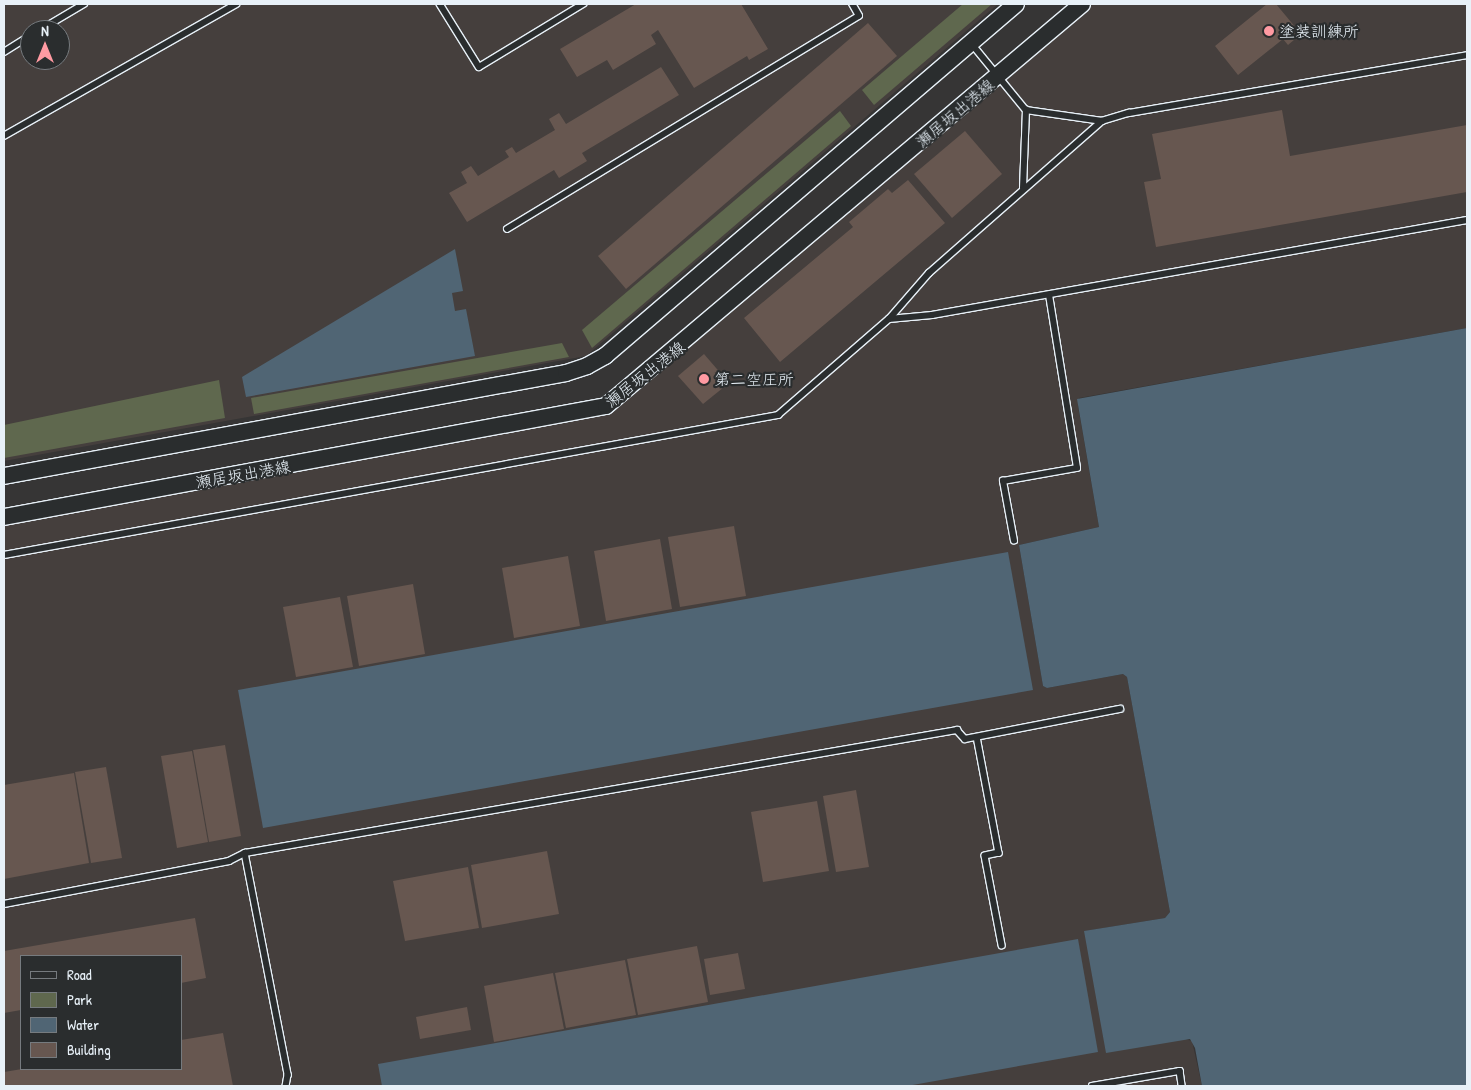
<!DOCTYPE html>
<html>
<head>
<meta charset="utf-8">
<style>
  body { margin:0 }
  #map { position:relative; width:1471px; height:1090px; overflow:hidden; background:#363535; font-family:"Patrick Hand","Klee One",sans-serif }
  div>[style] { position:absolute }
  .built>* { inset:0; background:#453f3d }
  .green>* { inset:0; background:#5f684e }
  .water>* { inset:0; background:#506574 }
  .building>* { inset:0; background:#675750 }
  .roads { filter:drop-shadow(1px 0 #e8f1f8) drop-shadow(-1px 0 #e8f1f8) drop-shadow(0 1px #e8f1f8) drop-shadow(0 -1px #e8f1f8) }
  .service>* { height:5.5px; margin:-2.75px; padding:0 2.75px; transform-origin:2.75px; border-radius:2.75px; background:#2a2d2e }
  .secondary>* { height:16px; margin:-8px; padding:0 8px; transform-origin:8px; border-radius:8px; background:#2a2d2e }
  .dots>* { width:14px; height:14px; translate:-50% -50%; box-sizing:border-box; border:2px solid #2a2d2e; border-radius:50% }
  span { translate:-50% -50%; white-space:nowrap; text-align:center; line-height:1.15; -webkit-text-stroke:4.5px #2a2d2e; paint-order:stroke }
  .poi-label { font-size:16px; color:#e8f1f8 }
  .left { translate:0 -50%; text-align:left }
  .street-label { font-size:16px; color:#e8f1f8 }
  .frame { position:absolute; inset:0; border:5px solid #e8f1f8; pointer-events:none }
  .legend { position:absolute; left:20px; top:955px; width:162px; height:115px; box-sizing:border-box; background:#2a2d2e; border:1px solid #767b7f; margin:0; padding:6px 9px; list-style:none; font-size:15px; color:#e8f1f8 }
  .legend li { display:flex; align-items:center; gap:10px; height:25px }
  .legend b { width:25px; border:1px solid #767b7f }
  .north { position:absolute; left:20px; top:20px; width:50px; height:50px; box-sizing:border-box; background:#2a2d2e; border:1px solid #767b7f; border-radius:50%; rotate:0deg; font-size:14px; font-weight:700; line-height:20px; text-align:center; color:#e8f1f8 }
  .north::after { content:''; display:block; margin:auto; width:18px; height:22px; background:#ff9aa2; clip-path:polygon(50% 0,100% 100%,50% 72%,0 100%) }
</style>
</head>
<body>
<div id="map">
  <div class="built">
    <div style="clip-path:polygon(evenodd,4px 4px,998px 4px,586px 356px,4px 461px,4px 4px,30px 30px,60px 30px,60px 60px,30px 60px,30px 30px)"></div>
    <div style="clip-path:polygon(evenodd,1089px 4px,1467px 4px,1467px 328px,1079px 398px,1078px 406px,1099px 527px,1019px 545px,1043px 686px,1047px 688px,1123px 674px,1127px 677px,1170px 912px,1165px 918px,1091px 930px,1185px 1039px,1192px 1041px,1202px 1086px,4px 1086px,4px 525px,611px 414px,1089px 4px,21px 956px,181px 956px,181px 1069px,21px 1069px,21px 956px)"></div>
  </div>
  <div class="green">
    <div style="clip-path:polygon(963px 4px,992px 4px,874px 105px,862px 90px)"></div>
    <div style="clip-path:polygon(840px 111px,851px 126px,592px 348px,582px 330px)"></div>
    <div style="clip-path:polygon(562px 343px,569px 357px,254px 414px,251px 398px)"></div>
    <div style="clip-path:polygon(219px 380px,225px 418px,4px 458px,4px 425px)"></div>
  </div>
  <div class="water">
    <div style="clip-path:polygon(455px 249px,463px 291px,452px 293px,455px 311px,466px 309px,475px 356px,246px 397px,242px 377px)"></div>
    <div style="clip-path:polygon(1467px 328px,1467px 1086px,1202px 1086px,1195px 1048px,1190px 1039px,1106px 1053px,1084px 931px,1165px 918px,1170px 912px,1127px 677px,1123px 674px,1047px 688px,1043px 686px,1019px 545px,1099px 527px,1077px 399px)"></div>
    <div style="clip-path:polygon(1008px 552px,1033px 690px,263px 828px,238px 690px)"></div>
    <div style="clip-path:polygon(1078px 939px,1098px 1052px,907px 1086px,382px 1086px,378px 1064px)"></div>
  </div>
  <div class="building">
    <div style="clip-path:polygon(636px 4px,741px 4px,768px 49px,749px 60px,747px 56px,694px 88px,658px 30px,651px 35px,656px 44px,613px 70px,607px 60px,577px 77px,560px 49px)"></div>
    <div style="clip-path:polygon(1267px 4px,1276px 4px,1301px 34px,1288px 45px,1283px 39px,1238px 75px,1215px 46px)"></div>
    <div style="clip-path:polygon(868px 23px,897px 56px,626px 289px,598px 256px)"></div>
    <div style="clip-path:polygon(661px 67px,679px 95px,582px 153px,587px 161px,559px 178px,554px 170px,467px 222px,449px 193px,467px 183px,461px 172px,471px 166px,478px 176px,509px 157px,505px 151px,512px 147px,516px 153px,555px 130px,549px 119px,559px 113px,566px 124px)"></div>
    <div style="clip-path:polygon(1282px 110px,1290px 156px,1467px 125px,1467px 192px,1156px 247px,1144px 182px,1161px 179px,1152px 134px)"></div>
    <div style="clip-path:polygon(965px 131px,1002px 174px,952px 218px,914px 174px)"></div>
    <div style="clip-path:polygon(908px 180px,945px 223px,780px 362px,744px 318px,853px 227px,849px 222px,888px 189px,892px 193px)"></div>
    <div style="clip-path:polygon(704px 354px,729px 383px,703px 404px,678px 376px)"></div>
    <div style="clip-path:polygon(734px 526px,746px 596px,680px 607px,668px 537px)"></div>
    <div style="clip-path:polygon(660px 539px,672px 609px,606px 621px,594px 551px)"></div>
    <div style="clip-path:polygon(568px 556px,580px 626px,514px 638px,502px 568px)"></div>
    <div style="clip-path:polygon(413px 584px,425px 654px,359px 666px,347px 596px)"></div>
    <div style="clip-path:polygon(340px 597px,353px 667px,296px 677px,283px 607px)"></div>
    <div style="clip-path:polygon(225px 745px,241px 836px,209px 842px,193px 750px)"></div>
    <div style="clip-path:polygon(192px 751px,208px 842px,177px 848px,161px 756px)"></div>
    <div style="clip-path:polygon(106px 767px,122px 858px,91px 863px,75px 772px)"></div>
    <div style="clip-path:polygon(74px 773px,89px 863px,4px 879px,4px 785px)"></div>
    <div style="clip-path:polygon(856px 790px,869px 867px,836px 872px,823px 796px)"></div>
    <div style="clip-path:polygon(817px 801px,829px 871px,763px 882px,751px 812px)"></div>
    <div style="clip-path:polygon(547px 851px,559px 914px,482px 928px,471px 865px)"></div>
    <div style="clip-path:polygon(468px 867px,479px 928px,405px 941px,393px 881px)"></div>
    <div style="clip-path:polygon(195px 918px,206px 978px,181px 983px,181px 956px,21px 956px,21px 1010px,4px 1013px,4px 951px)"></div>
    <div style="clip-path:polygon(697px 946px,708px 1002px,638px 1015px,627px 959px)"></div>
    <div style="clip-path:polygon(738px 953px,745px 989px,710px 995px,704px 959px)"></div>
    <div style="clip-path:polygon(625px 960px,636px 1015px,566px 1028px,555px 973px)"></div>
    <div style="clip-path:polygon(553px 973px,564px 1029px,494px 1042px,484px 986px)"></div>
    <div style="clip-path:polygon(467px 1007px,471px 1030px,420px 1039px,416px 1017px)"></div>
    <div style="clip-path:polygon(223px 1033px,233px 1086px,4px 1086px,4px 1072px,22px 1069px,181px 1069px,181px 1040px)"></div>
  </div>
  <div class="roads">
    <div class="service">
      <div style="left:440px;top:4px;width:74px;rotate:58.2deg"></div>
      <div style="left:479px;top:67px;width:122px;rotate:-31.2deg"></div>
      <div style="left:40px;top:30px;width:51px;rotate:-30.6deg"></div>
      <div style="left:972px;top:44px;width:85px;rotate:50.7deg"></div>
      <div style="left:4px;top:52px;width:31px;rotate:-32deg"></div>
      <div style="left:4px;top:136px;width:267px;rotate:-29.6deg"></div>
      <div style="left:1023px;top:188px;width:78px;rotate:-87.8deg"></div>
      <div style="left:1026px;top:110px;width:77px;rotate:8.2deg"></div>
      <div style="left:507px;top:229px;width:411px;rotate:-31.2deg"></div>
      <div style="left:859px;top:16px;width:14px;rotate:-120deg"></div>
      <div style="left:889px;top:319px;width:43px;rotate:-5.3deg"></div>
      <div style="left:932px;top:315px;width:543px;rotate:-10.07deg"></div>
      <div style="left:1014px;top:541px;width:61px;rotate:-100.4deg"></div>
      <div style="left:1003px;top:481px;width:75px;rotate:-10deg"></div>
      <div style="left:1077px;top:468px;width:175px;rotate:-99.2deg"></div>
      <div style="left:4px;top:555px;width:787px;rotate:-10.25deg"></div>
      <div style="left:778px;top:415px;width:147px;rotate:-40.9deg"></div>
      <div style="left:889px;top:319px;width:61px;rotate:-49deg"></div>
      <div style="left:929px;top:273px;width:230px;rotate:-41.3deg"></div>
      <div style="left:1102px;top:121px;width:28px;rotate:-17deg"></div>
      <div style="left:1129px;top:113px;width:343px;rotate:-9.7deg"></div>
      <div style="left:977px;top:737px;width:118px;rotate:79.3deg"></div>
      <div style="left:999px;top:853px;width:14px;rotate:168deg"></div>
      <div style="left:985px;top:856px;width:91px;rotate:79.2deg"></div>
      <div style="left:245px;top:853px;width:226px;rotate:79deg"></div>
      <div style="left:288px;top:1075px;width:11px;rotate:100deg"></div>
      <div style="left:4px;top:904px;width:229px;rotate:-10.8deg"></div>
      <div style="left:229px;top:861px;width:18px;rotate:-27deg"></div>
      <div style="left:245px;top:853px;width:723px;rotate:-9.8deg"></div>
      <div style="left:957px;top:730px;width:12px;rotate:48deg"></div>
      <div style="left:965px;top:739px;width:158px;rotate:-11deg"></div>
      <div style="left:1092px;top:1086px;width:89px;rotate:-9.7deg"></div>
      <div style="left:1180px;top:1071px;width:15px;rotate:82deg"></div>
    </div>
    <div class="secondary">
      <div style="left:4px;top:476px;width:571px;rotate:-10.39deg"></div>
      <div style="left:566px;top:373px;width:22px;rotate:-18deg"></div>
      <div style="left:587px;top:366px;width:21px;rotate:-29deg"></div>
      <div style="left:605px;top:356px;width:541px;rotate:-40.58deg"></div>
      <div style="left:4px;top:517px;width:612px;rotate:-10.45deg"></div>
      <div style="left:606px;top:406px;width:623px;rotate:-40.18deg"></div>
    </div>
  </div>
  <div class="dots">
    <div style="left:1269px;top:31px;background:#ff9aa2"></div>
    <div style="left:704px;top:379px;background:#ff9aa2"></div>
  </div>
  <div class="poi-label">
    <span class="left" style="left:1279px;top:31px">塗装訓練所</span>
    <span class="left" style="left:714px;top:379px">第二空圧所</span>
  </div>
  <div class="street-label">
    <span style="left:955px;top:113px;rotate:-40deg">瀬居坂出港線</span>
    <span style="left:645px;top:374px;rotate:-38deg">瀬居坂出港線</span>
    <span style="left:243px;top:474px;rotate:-10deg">瀬居坂出港線</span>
  </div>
  <div class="frame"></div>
  <ul class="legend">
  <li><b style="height:6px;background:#2a2d2e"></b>Road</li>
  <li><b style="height:14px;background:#5f684e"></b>Park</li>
  <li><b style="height:14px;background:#506574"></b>Water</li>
  <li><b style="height:14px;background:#675750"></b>Building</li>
  </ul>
  <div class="north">N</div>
</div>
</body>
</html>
